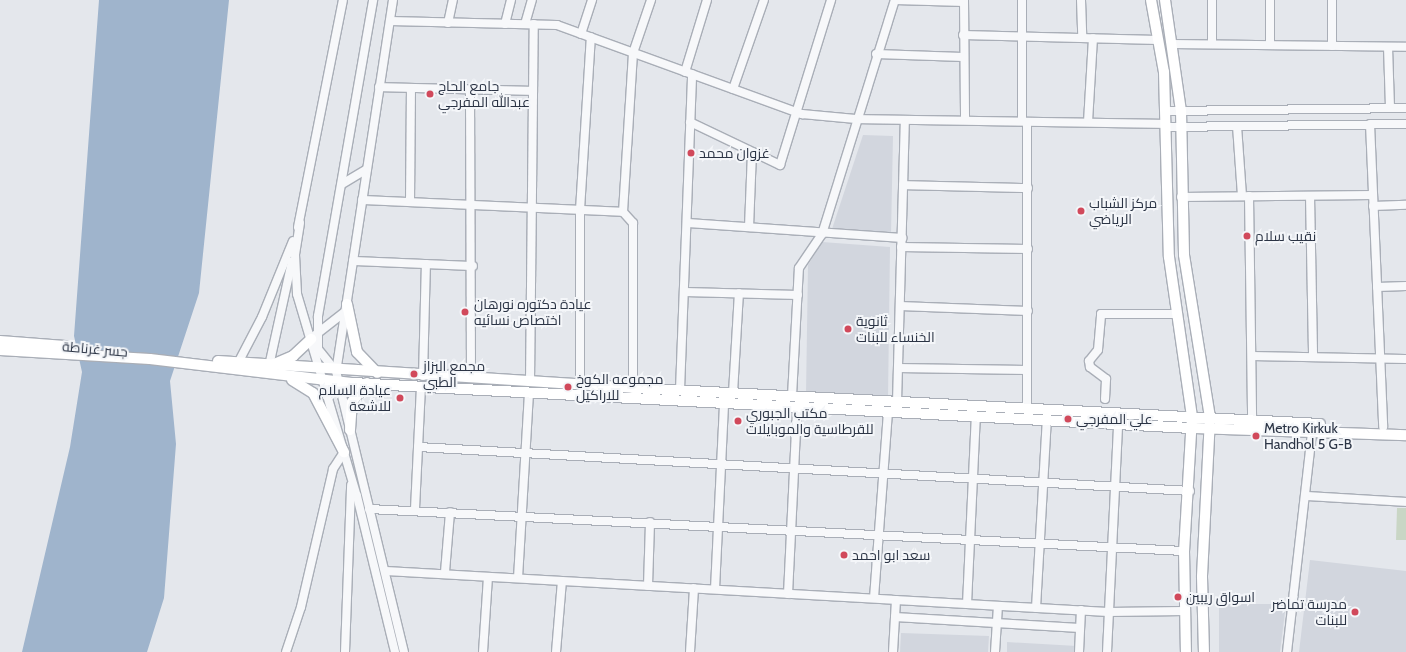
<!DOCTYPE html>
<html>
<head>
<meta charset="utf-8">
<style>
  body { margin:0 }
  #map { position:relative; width:1406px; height:652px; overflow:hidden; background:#e4e7ec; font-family:Cabin,Cairo,sans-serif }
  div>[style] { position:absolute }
  .built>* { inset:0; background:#d2d6de }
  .green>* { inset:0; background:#c9d6c5 }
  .water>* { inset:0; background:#9fb4cc }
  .roads { filter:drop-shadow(1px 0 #a9aeb7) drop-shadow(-1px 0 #a9aeb7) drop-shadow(0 1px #a9aeb7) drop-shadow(0 -1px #a9aeb7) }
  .minor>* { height:8px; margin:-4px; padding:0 4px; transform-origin:4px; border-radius:4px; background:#f7f8fa }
  .major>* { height:10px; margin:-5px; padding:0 5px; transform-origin:5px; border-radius:5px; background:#fff }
  .dots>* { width:11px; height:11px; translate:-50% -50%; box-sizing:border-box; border:2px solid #f4f6f9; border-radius:50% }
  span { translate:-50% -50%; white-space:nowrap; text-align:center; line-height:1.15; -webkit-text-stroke:4px #f4f6f9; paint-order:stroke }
  .poi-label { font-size:14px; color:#2b3445 }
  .left { translate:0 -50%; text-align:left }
  .right { translate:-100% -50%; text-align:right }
  .street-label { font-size:14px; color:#2b3445 }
</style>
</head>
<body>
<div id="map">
  <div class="built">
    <div style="clip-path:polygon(863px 135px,893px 136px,891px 234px,832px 229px)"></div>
    <div style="clip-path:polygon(822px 242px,890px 247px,888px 398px,806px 393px,808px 265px)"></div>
    <div style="clip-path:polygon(1310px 560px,1406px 571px,1406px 652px,1299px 652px)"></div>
    <div style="clip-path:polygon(1219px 604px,1286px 604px,1280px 652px,1219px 652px)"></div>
    <div style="clip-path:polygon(901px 633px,989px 636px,988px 652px,900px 652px)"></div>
    <div style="clip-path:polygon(1007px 642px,1077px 646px,1077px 652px,1007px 652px)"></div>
  </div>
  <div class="green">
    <div style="clip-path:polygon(1397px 508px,1406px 508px,1406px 540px,1396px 540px)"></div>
  </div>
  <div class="water">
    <div style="clip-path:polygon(99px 0,229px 0,199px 293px,170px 381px,176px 444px,164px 598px,147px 652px,22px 652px,70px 447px,82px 372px,74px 336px)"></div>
  </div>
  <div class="roads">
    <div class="minor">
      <div style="left:393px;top:0;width:375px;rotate:98.7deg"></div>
      <div style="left:336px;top:371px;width:289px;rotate:76.4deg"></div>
      <div style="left:895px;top:0;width:69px;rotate:1.7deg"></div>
      <div style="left:964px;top:0;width:120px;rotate:89.5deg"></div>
      <div style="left:1081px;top:0;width:38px;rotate:88deg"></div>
      <div style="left:390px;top:21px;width:167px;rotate:1.4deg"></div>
      <div style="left:557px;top:25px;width:261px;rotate:20deg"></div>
      <div style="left:802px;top:114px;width:54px;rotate:5.3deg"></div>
      <div style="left:856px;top:119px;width:310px;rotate:0.9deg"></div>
      <div style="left:448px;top:23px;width:24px;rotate:-78deg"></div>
      <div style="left:505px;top:24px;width:25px;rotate:-76deg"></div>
      <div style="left:525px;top:24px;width:25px;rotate:-74deg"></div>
      <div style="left:581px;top:34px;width:36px;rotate:-72deg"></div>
      <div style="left:963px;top:35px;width:195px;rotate:1.5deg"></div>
      <div style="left:1172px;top:44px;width:234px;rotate:0.7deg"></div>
      <div style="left:1212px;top:44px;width:44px;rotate:-90deg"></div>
      <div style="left:1270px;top:45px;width:45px;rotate:-90deg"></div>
      <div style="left:1332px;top:46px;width:46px;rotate:-90deg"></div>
      <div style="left:1388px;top:47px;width:61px;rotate:88.1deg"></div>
      <div style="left:876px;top:54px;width:87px;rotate:2deg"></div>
      <div style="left:685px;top:72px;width:75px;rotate:-73deg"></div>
      <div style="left:379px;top:87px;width:153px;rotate:1.5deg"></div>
      <div style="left:733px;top:89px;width:94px;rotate:-70.8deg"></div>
      <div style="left:470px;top:90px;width:287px;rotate:89.8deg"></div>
      <div style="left:1166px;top:111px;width:240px;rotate:-0.7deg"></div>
      <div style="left:1022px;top:121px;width:121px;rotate:-90deg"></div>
      <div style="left:690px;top:122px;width:100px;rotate:25.5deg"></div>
      <div style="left:780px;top:165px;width:173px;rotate:-72.8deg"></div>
      <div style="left:1027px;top:122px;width:286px;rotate:90deg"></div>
      <div style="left:1088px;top:122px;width:84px;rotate:-86.6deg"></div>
      <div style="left:1370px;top:124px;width:303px;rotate:87.5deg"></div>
      <div style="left:1237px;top:126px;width:70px;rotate:85.9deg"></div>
      <div style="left:1166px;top:127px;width:240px;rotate:-0.7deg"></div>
      <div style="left:342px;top:184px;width:29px;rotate:-31deg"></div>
      <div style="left:903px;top:185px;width:125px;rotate:1.4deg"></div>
      <div style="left:1249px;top:196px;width:224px;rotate:89.2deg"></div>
      <div style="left:1310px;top:196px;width:161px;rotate:88.9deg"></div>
      <div style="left:1181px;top:197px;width:192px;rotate:-0.6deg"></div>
      <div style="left:362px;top:200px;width:261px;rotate:2.6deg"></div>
      <div style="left:410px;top:201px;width:113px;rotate:-89.5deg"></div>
      <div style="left:1373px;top:206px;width:33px;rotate:-2deg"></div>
      <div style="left:300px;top:223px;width:32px;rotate:99deg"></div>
      <div style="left:295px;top:255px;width:39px;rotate:87deg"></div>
      <div style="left:297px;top:294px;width:211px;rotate:73.5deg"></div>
      <div style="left:357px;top:496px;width:161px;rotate:76.3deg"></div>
      <div style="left:688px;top:223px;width:215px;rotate:4deg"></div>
      <div style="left:298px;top:227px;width:231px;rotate:-78.8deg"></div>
      <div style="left:749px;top:227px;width:75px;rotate:-87.7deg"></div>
      <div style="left:901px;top:247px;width:127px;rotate:0.9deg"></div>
      <div style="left:353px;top:261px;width:120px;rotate:2.4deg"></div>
      <div style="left:1377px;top:287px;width:29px;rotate:-2deg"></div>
      <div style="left:685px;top:292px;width:113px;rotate:1.5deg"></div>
      <div style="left:900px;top:306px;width:128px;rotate:2.2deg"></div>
      <div style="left:314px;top:336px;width:41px;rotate:-38deg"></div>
      <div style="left:1252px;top:356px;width:154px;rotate:1.1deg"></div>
      <div style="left:238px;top:363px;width:52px;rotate:-62.4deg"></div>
      <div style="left:262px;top:317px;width:82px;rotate:-67.8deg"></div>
      <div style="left:269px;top:366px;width:107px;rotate:-77.6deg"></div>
      <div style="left:898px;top:368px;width:129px;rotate:0.9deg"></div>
      <div style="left:335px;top:370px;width:27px;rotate:-129deg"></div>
      <div style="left:318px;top:349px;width:33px;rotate:-90deg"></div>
      <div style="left:318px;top:316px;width:321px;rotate:-80.1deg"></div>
      <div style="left:423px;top:376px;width:112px;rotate:-88.5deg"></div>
      <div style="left:530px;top:382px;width:358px;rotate:-89.4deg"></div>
      <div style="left:580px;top:384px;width:174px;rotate:-90deg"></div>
      <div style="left:580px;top:210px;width:173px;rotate:-86.4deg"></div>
      <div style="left:633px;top:388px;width:165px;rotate:-90deg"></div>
      <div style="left:633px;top:223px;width:15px;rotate:-132deg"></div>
      <div style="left:623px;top:212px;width:159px;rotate:-86.4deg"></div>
      <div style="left:633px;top:53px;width:56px;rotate:-71.2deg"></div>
      <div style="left:680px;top:390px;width:316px;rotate:-87.8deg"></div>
      <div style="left:733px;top:393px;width:100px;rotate:-86.6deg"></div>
      <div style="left:792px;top:396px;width:128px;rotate:-86.9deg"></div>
      <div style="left:799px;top:268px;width:41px;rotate:-55.9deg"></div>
      <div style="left:822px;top:234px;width:245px;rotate:-72.7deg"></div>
      <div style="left:1105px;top:399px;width:20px;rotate:-87deg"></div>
      <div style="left:1106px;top:379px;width:20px;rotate:-143deg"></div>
      <div style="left:1090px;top:367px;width:6px;rotate:-99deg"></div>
      <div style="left:1089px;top:361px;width:14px;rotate:-51deg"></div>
      <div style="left:1098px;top:350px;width:36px;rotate:-85deg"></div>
      <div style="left:1101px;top:314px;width:76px"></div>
      <div style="left:897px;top:402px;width:282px;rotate:-88.4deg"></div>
      <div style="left:418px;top:447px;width:773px;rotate:3.26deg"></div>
      <div style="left:1307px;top:496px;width:99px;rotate:3.5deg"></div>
      <div style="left:369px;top:509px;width:816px;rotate:2.95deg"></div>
      <div style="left:415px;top:509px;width:123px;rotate:-87.2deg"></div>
      <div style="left:386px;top:571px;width:723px;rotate:3.25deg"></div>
      <div style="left:1108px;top:612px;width:76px;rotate:-0.8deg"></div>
      <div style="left:445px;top:572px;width:60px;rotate:-85.2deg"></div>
      <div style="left:518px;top:578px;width:186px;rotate:-86.6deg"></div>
      <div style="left:648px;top:586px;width:64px;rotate:-88.2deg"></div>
      <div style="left:715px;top:589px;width:187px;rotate:-87.2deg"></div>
      <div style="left:788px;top:594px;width:187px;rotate:-87.2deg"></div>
      <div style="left:874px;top:598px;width:187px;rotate:-85.7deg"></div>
      <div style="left:967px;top:604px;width:188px;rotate:-87.3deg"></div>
      <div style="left:1036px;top:608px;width:189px;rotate:-86.7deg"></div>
      <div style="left:895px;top:617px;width:185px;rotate:3.4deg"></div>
      <div style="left:286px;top:652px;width:47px;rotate:-71.6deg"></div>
      <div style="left:301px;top:607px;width:142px;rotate:-76.9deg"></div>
      <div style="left:333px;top:469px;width:20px;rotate:-57deg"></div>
      <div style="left:345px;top:652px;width:167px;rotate:-87.9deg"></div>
      <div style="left:483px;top:652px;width:75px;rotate:-86.2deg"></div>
      <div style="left:556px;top:652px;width:71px;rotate:-85.2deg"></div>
      <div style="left:690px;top:652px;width:64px;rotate:-86.4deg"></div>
      <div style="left:893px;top:652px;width:52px;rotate:-86.7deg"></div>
      <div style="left:995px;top:652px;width:46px;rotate:-86.3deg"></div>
      <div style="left:1079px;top:652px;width:42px;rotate:-87.3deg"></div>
      <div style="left:1107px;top:652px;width:228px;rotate:-87.2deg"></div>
      <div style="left:1287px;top:652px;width:222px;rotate:-83.5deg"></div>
    </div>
    <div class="major">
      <div style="left:1151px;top:0;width:73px;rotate:79.8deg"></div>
      <div style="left:1164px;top:72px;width:185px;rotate:88.5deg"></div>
      <div style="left:1169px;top:257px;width:162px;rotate:81.8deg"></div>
      <div style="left:1192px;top:417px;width:134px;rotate:93.4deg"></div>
      <div style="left:1184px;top:551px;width:101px;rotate:88.9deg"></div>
      <div style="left:1165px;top:0;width:112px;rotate:81.8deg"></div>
      <div style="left:1181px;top:111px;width:144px;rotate:88.8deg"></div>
      <div style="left:1184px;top:255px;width:165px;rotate:80.9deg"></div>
      <div style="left:1210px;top:418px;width:159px;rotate:92.9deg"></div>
      <div style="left:1202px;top:577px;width:75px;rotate:88.5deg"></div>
      <div style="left:347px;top:304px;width:49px;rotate:78.2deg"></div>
      <div style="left:357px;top:352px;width:29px;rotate:46deg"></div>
      <div style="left:0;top:341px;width:65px;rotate:4.4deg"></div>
      <div style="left:0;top:350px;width:150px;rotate:3.4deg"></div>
      <div style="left:150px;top:359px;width:203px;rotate:6.8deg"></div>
      <div style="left:352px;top:383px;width:841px;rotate:3.07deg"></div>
      <div style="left:1192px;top:428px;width:214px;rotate:1.9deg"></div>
      <div style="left:218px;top:361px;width:416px;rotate:3.7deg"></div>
      <div style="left:633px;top:388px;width:688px;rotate:3deg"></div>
      <div style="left:274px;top:364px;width:21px;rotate:-23deg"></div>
      <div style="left:293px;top:356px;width:25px;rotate:-43deg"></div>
      <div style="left:292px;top:380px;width:25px;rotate:32deg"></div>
      <div style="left:313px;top:393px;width:67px;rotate:62.3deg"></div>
      <div style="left:350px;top:430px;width:28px;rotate:-86deg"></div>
      <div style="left:352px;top:402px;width:24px;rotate:-52deg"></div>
    </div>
  </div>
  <div class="dots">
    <div style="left:430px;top:94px;background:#d1495b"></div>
    <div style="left:691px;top:153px;background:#d1495b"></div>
    <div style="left:1081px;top:211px;background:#d1495b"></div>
    <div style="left:1247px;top:236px;background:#d1495b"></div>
    <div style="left:465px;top:312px;background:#d1495b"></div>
    <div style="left:848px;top:329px;background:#d1495b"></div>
    <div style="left:414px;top:374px;background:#d1495b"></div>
    <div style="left:568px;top:387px;background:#d1495b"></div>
    <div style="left:400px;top:398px;background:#d1495b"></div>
    <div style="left:1068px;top:419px;background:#d1495b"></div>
    <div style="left:738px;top:421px;background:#d1495b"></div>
    <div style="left:1256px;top:436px;background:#d1495b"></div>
    <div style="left:844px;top:555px;background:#d1495b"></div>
    <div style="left:1178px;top:597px;background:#d1495b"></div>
    <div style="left:1355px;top:612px;background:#d1495b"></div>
  </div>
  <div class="poi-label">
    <span class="left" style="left:438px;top:94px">جامع الحاج<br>عبدالله المفرجي</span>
    <span class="left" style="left:699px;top:153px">غزوان محمد</span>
    <span class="left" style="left:1089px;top:211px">مركز الشباب<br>الرياضي</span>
    <span class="left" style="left:1255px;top:236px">نقيب سلام</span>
    <span class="left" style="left:474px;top:312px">عيادة دكتوره نورهان<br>اختصاص نسائيه</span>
    <span class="left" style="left:856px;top:329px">ثانوية<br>الخنساء للبنات</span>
    <span class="left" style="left:423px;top:374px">مجمع البزاز<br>الطبي</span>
    <span class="left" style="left:576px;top:387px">مجموعه الكوخ<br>للاراكيل</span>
    <span class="right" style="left:391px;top:398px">عيادة السلام<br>للاشعة</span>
    <span class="left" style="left:746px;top:421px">مكتب الجبوري<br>للقرطاسية والموبايلات</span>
    <span class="left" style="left:1076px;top:419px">علي المفرجي</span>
    <span class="left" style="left:1264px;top:436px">Metro Kirkuk<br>Handhol 5 G-B</span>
    <span class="left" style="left:852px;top:555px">سعد ابو احمد</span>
    <span class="left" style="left:1186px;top:597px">اسواق ريبين</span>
    <span class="right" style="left:1347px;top:612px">مدرسة تماضر<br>للبنات</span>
  </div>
  <div class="street-label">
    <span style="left:95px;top:349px;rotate:5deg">جسر غرناطة</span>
  </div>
</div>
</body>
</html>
